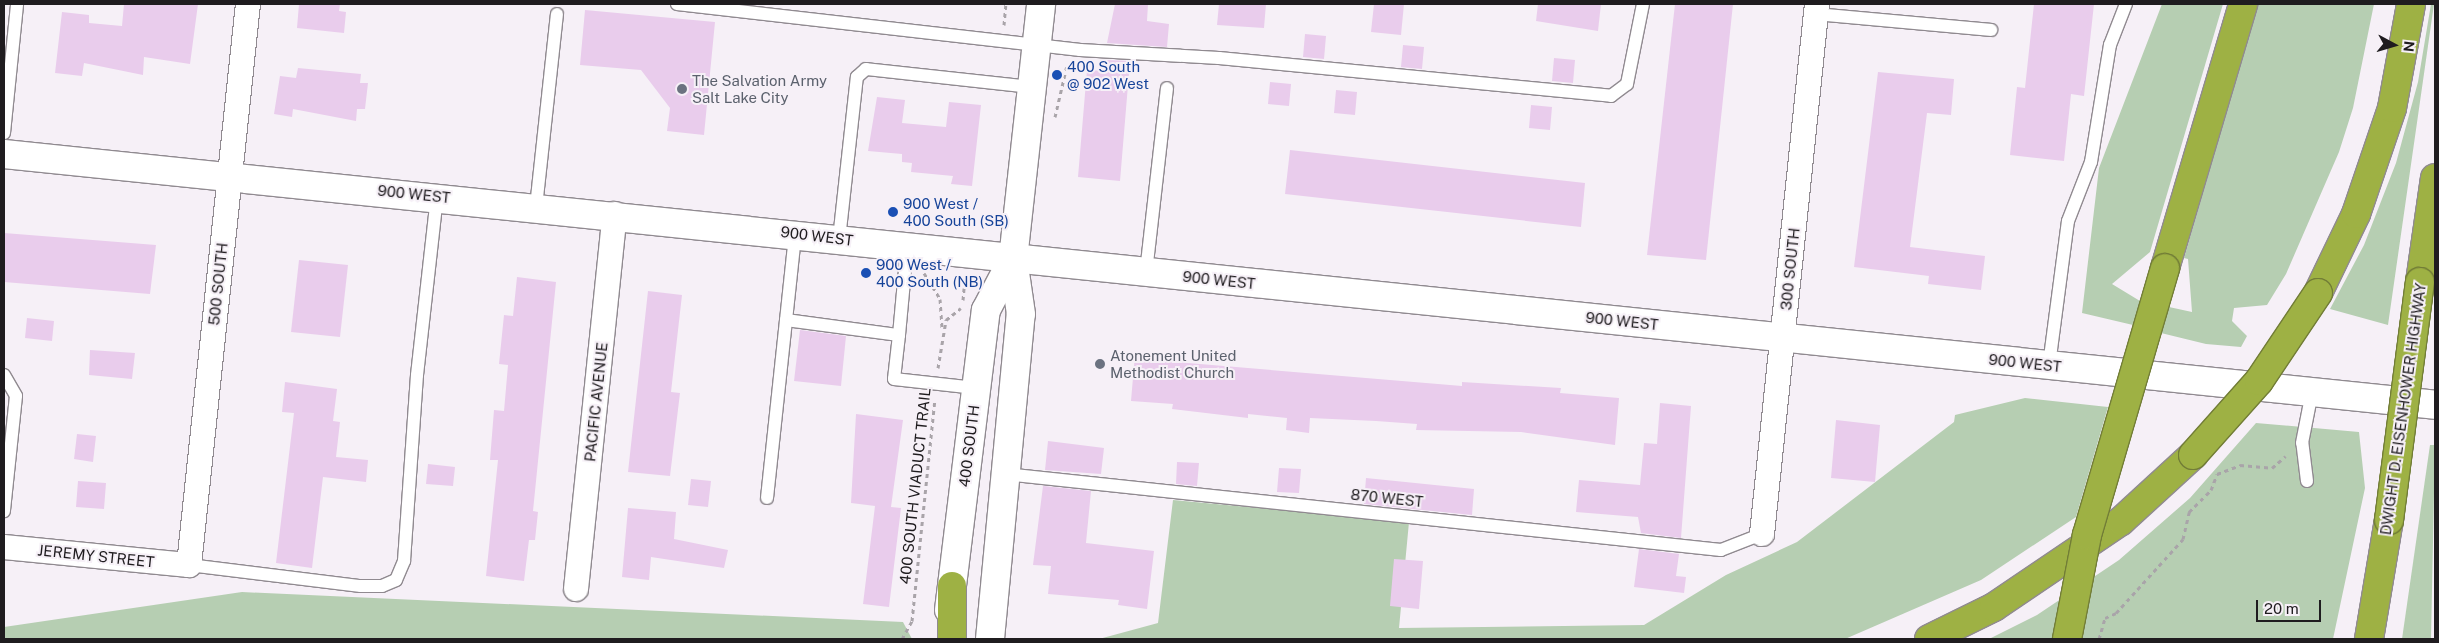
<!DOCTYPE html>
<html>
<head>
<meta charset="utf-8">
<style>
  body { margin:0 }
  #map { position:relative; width:2439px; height:643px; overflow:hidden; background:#f6f0f7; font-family:"Public Sans",sans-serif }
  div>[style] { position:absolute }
  .green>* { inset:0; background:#b6ceb2 }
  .building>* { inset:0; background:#e9ccec }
  .path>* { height:3px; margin-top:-1.5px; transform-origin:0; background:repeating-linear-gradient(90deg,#a9a4a9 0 4px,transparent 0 8px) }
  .roads { filter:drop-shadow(1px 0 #908a90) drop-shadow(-1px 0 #908a90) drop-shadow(0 1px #908a90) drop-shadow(0 -1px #908a90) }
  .lane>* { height:12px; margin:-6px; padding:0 6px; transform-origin:6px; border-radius:6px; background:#fff }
  .street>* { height:24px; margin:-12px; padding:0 12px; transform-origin:12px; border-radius:12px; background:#fff }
  .secondary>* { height:28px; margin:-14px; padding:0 14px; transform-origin:14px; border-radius:14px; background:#fff }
  .highway>* { height:28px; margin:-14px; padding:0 14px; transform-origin:14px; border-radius:14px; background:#9eb144 }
  .bridges { filter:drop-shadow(1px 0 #727d37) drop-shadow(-1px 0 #727d37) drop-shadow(0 1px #727d37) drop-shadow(0 -1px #727d37) }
  .highway-bridge>* { height:28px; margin:-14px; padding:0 14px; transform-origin:14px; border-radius:14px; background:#9eb144 }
  .dots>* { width:14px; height:14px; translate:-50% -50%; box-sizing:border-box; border:2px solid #f6f0f7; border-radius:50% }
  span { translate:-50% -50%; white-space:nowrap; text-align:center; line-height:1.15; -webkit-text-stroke:4px #f6f0f7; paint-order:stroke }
  .transit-label { font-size:15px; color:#164399 }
  .left { translate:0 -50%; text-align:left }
  .worship-label { font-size:15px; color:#5b616d }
  .street-label { font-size:15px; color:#1f1c1f }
  .frame { position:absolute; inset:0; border:5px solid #1f1c1f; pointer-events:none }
  .north { position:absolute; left:2369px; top:20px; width:50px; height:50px; -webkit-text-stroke:4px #f6f0f7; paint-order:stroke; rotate:96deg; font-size:14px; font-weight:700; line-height:20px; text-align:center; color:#1f1c1f }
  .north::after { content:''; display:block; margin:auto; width:18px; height:22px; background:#1f1c1f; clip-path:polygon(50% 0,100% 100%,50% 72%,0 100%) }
  .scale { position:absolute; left:2256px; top:600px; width:65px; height:22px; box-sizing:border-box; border:2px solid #1f1c1f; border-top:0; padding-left:6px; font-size:15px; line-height:18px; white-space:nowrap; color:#1f1c1f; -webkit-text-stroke:4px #f6f0f7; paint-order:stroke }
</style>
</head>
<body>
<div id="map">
  <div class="green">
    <div style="clip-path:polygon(2162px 4px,2223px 4px,2150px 252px,2112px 284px,2140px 301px,2133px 325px,2082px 313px,2099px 168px)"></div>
    <div style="clip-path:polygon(2258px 4px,2374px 4px,2353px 108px,2339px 152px,2286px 274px,2267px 305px,2234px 308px,2232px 321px,2247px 336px,2241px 347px,2206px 344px,2161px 333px,2169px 307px,2192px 312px,2188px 259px,2184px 258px)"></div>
    <div style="clip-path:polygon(2431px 4px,2434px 4px,2388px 325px,2330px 309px,2364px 245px,2396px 163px,2418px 82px)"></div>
    <div style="clip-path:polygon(2025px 398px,2108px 407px,2076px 517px,1981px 580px,1845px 639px,1099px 639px,1158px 623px,1173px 500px,1409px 522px,1399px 628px,1644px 625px,1726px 575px,1797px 542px,1954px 422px,1955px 415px)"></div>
    <div style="clip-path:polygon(2256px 423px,2359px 432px,2365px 488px,2333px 639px,1989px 639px,2037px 615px,2119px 560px,2190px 498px)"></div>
    <div style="clip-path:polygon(2430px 445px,2435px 445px,2431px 639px,2402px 639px)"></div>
    <div style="clip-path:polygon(242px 592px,903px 622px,912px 639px,4px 639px,4px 627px)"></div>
  </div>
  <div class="building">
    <div style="clip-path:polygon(124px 4px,198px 4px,190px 64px,144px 57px,143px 75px,84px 63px,82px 76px,55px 73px,62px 12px,89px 15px,89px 23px,122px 26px)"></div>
    <div style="clip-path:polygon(299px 4px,340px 4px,339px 11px,346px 12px,344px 33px,297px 28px)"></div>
    <div style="clip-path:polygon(1115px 4px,1148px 4px,1147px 21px,1169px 24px,1167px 47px,1107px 43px)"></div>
    <div style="clip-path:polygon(1219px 4px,1266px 4px,1264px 28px,1217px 25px)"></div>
    <div style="clip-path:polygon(1374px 4px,1404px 4px,1401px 35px,1371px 32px)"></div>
    <div style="clip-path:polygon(1538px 4px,1601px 4px,1598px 31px,1536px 21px)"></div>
    <div style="clip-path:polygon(1675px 4px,1733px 4px,1706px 260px,1647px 255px)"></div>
    <div style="clip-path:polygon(2034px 4px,2094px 4px,2084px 96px,2071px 94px,2064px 161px,2010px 155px,2017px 87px,2025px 88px)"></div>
    <div style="clip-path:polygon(585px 10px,715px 22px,704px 135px,667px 131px,670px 108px,641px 70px,580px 65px)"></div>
    <div style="clip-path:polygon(1305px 34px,1326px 36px,1324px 59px,1303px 57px)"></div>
    <div style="clip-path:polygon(1403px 45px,1424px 47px,1422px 69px,1401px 67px)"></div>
    <div style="clip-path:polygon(1554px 58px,1575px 60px,1573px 83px,1552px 81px)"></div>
    <div style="clip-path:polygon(1107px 60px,1130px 61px,1120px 181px,1078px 177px,1087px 70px,1106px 71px)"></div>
    <div style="clip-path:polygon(298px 68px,361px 74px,360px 83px,368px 83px,365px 109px,357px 109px,356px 121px,293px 109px,292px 117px,274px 114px,280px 76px,296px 78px)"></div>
    <div style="clip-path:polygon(1878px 72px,1954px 79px,1951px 115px,1927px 113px,1910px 247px,1985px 256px,1981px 290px,1928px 284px,1929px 276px,1854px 267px)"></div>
    <div style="clip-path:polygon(1270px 82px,1291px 84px,1289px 106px,1268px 104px)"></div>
    <div style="clip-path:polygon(1336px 90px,1357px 92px,1355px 115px,1334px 113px)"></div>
    <div style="clip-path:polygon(877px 97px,905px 100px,902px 123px,946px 127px,949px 102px,981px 105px,972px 186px,951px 184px,953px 176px,911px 172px,912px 163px,902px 162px,902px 154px,868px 151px)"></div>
    <div style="clip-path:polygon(1531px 105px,1552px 107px,1550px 130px,1529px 128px)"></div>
    <div style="clip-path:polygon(1290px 150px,1585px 183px,1581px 227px,1285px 194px)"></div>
    <div style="clip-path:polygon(4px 233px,156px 245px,150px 294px,4px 282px)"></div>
    <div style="clip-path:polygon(299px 260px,348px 265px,340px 337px,291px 332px)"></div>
    <div style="clip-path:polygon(517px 277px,556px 282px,533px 511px,538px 512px,535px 540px,529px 540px,524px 581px,486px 576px,498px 460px,490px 460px,494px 410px,504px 411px,508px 365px,499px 364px,504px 315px,513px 316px)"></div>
    <div style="clip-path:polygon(648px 291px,682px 295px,671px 392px,680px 393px,670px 476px,628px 472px)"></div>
    <div style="clip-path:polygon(27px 318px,54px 321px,52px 341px,25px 338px)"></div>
    <div style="clip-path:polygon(800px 330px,846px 336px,841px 386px,794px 381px)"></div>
    <div style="clip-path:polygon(90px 350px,135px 353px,132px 379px,89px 375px)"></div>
    <div style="clip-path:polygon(1135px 354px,1164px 356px,1164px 361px,1462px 386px,1462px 382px,1561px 388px,1560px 393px,1619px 398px,1615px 445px,1521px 432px,1416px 430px,1417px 424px,1376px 421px,1310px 418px,1309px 433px,1286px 430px,1287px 418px,1248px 414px,1248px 418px,1172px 409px,1173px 404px,1131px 401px)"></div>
    <div style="clip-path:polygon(285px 382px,337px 389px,333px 421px,340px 422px,336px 457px,368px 460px,366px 482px,323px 477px,312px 568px,276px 563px,294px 413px,282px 412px)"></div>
    <div style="clip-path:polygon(1660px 403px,1691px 406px,1681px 538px,1641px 533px,1638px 517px,1576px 512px,1579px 480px,1640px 485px,1644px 443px,1657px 444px)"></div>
    <div style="clip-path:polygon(856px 414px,903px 420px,891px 507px,901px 508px,889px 607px,863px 604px,875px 506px,851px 503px)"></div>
    <div style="clip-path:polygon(1836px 420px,1880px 425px,1875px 482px,1831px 478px)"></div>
    <div style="clip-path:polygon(77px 434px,96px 436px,93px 462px,74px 459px)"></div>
    <div style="clip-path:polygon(1048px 441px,1104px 448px,1101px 474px,1045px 470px)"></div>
    <div style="clip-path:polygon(1177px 462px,1199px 463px,1197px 486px,1176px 484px)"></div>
    <div style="clip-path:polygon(428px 464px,455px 467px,453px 486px,426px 484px)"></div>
    <div style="clip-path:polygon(1279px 468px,1301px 469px,1299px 493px,1277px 492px)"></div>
    <div style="clip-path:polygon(1366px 478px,1474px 489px,1472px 515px,1364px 504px)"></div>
    <div style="clip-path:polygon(691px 479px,711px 481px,708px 507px,688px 505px)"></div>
    <div style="clip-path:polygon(78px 481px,106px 483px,104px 509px,76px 507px)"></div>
    <div style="clip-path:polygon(1043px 486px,1091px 491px,1086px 543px,1154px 551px,1147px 609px,1118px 605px,1119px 600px,1048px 594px,1051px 566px,1033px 565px)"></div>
    <div style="clip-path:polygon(628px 508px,676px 512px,674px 539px,728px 550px,724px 568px,651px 557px,649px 580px,622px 577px)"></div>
    <div style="clip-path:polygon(1639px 549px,1679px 554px,1676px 576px,1686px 577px,1684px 593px,1634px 587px)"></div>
    <div style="clip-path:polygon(1394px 559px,1423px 561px,1419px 609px,1390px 606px)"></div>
  </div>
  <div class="path">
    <div style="left:1004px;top:25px;width:21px;rotate:-85deg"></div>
    <div style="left:1055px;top:117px;width:53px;rotate:-77deg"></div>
    <div style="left:924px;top:273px;width:31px;rotate:58deg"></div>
    <div style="left:940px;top:299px;width:30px;rotate:86deg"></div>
    <div style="left:963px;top:300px;width:12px;rotate:-85deg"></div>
    <div style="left:938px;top:368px;width:49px;rotate:-80.5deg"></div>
    <div style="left:946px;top:320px;width:19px;rotate:-39deg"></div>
    <div style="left:902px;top:639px;width:21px;rotate:-61deg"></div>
    <div style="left:912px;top:621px;width:223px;rotate:-84.1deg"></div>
    <div style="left:2099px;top:639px;width:22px;rotate:-74deg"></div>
    <div style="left:2105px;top:618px;width:12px;rotate:-24deg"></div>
    <div style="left:2116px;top:613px;width:100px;rotate:-47.8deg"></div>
    <div style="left:2183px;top:539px;width:28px;rotate:-77deg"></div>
    <div style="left:2189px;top:512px;width:31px;rotate:-45deg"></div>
    <div style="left:2211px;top:490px;width:17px;rotate:-69deg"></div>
    <div style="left:2217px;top:474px;width:25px;rotate:-21deg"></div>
    <div style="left:2240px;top:465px;width:32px;rotate:5deg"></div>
    <div style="left:2272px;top:468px;width:18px;rotate:-41deg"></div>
  </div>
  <div class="roads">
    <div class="lane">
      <div style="left:677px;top:4px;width:406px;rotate:6.5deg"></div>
      <div style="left:1080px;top:50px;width:139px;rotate:3.3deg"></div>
      <div style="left:1219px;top:58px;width:394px;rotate:5.5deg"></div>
      <div style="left:1611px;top:96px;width:20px;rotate:-37deg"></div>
      <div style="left:1627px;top:84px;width:82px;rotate:-78.7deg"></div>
      <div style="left:1816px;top:14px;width:176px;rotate:5.2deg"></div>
      <div style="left:4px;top:133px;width:130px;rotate:-84.2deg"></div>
      <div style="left:536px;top:207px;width:194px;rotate:-83.8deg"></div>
      <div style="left:839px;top:239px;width:163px;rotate:-83.7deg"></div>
      <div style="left:857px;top:77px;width:12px;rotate:-42deg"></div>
      <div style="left:866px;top:69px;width:167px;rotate:6.2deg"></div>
      <div style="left:1146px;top:272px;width:185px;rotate:-83.5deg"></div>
      <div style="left:786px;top:320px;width:114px;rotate:7.6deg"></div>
      <div style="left:899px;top:335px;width:87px;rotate:-84.7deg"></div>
      <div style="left:899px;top:335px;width:44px;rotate:96.5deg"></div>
      <div style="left:894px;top:379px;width:82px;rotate:6.3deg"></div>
      <div style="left:2049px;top:365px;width:145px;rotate:-82.5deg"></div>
      <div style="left:2068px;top:221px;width:63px;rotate:-68.7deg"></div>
      <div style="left:2091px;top:162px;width:119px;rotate:-80.8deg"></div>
      <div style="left:2110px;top:45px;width:44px;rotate:-68.7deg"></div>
      <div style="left:4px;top:375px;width:24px;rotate:60deg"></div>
      <div style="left:16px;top:396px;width:116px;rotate:96deg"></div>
      <div style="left:1005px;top:474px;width:720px;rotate:6.06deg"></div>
      <div style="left:1721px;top:550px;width:44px;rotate:-21.3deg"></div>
      <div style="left:2307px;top:481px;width:38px;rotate:-97deg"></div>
      <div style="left:2302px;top:443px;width:52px;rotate:-78.9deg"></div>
      <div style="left:767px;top:498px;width:265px;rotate:-83.9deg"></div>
      <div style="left:189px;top:565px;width:173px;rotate:7deg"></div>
      <div style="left:361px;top:586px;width:21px"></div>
      <div style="left:382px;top:586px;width:15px;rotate:-23deg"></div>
      <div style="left:396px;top:580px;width:21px;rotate:-67deg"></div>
      <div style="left:404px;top:561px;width:186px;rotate:-86deg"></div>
      <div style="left:417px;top:375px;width:179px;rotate:-83.6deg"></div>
    </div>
    <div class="street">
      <div style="left:1762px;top:534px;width:533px;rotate:-84.08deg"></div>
      <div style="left:4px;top:547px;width:186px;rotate:5.6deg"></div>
      <div style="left:189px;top:565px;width:564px;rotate:-84deg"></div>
      <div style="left:576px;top:589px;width:377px;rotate:-84.1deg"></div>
    </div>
    <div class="secondary">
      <div style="left:4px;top:154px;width:2444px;rotate:5.89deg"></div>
      <div style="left:949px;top:610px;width:302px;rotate:-83deg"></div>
      <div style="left:986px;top:310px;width:58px;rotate:-62.1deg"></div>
      <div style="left:990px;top:639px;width:326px;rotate:-84.6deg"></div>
      <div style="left:1021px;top:314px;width:56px;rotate:-98.3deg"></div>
      <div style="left:1013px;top:259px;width:257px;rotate:-83.7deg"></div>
    </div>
    <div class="highway">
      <div style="left:2165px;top:268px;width:275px;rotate:-73.5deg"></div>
      <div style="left:2420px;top:282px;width:105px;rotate:-81.8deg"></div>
      <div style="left:2318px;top:293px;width:88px;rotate:-64.3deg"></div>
      <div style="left:2356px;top:214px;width:112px;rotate:-71.2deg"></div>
      <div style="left:2392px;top:108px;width:106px;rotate:-79.6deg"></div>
      <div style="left:952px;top:586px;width:53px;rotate:90deg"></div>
      <div style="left:1929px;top:639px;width:72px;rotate:-26.2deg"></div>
      <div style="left:1994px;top:607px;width:153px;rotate:-34.1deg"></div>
      <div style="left:2121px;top:521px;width:98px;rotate:-42.5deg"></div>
      <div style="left:2369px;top:639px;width:121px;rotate:-80.5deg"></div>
    </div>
  </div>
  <div class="bridges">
    <div class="highway-bridge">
      <div style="left:2193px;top:455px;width:99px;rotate:-48.3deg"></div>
      <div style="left:2259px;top:381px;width:106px;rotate:-56.2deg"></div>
      <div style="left:2389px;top:520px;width:240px;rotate:-82.6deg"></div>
      <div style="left:2067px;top:639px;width:106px;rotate:-79.1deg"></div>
      <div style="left:2087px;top:535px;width:278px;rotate:-73.7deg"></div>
    </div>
  </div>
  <div class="dots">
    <div style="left:1057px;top:75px;background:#1a4fb4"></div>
    <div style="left:682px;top:89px;background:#6b7280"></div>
    <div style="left:893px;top:212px;background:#1a4fb4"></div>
    <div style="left:866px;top:273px;background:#1a4fb4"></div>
    <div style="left:1100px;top:364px;background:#6b7280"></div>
  </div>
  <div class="transit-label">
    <span class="left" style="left:1067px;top:75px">400 South<br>@ 902 West</span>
    <span class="left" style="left:903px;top:212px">900 West /<br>400 South (SB)</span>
    <span class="left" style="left:876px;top:273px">900 West /<br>400 South (NB)</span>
  </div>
  <div class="worship-label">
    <span class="left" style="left:692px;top:89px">The Salvation Army<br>Salt Lake City</span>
    <span class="left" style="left:1110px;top:364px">Atonement United<br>Methodist Church</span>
  </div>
  <div class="street-label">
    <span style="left:414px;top:194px;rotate:6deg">900 WEST</span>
    <span style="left:817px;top:236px;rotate:7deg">900 WEST</span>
    <span style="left:1790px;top:269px;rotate:-84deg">300 SOUTH</span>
    <span style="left:1219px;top:280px;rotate:6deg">900 WEST</span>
    <span style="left:218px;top:284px;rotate:-84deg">500 SOUTH</span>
    <span style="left:1622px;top:321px;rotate:6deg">900 WEST</span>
    <span style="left:2025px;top:363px;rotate:6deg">900 WEST</span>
    <span style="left:596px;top:402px;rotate:-84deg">PACIFIC AVENUE</span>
    <span style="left:2403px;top:409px;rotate:-82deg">DWIGHT D. EISENHOWER HIGHWAY</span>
    <span style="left:969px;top:446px;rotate:-83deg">400 SOUTH</span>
    <span style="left:915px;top:486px;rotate:-84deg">400 SOUTH VIADUCT TRAIL</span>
    <span style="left:1387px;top:498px;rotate:6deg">870 WEST</span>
    <span style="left:96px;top:556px;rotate:6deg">JEREMY STREET</span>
  </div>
  <div class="frame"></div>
  <div class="north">N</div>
  <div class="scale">20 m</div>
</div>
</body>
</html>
